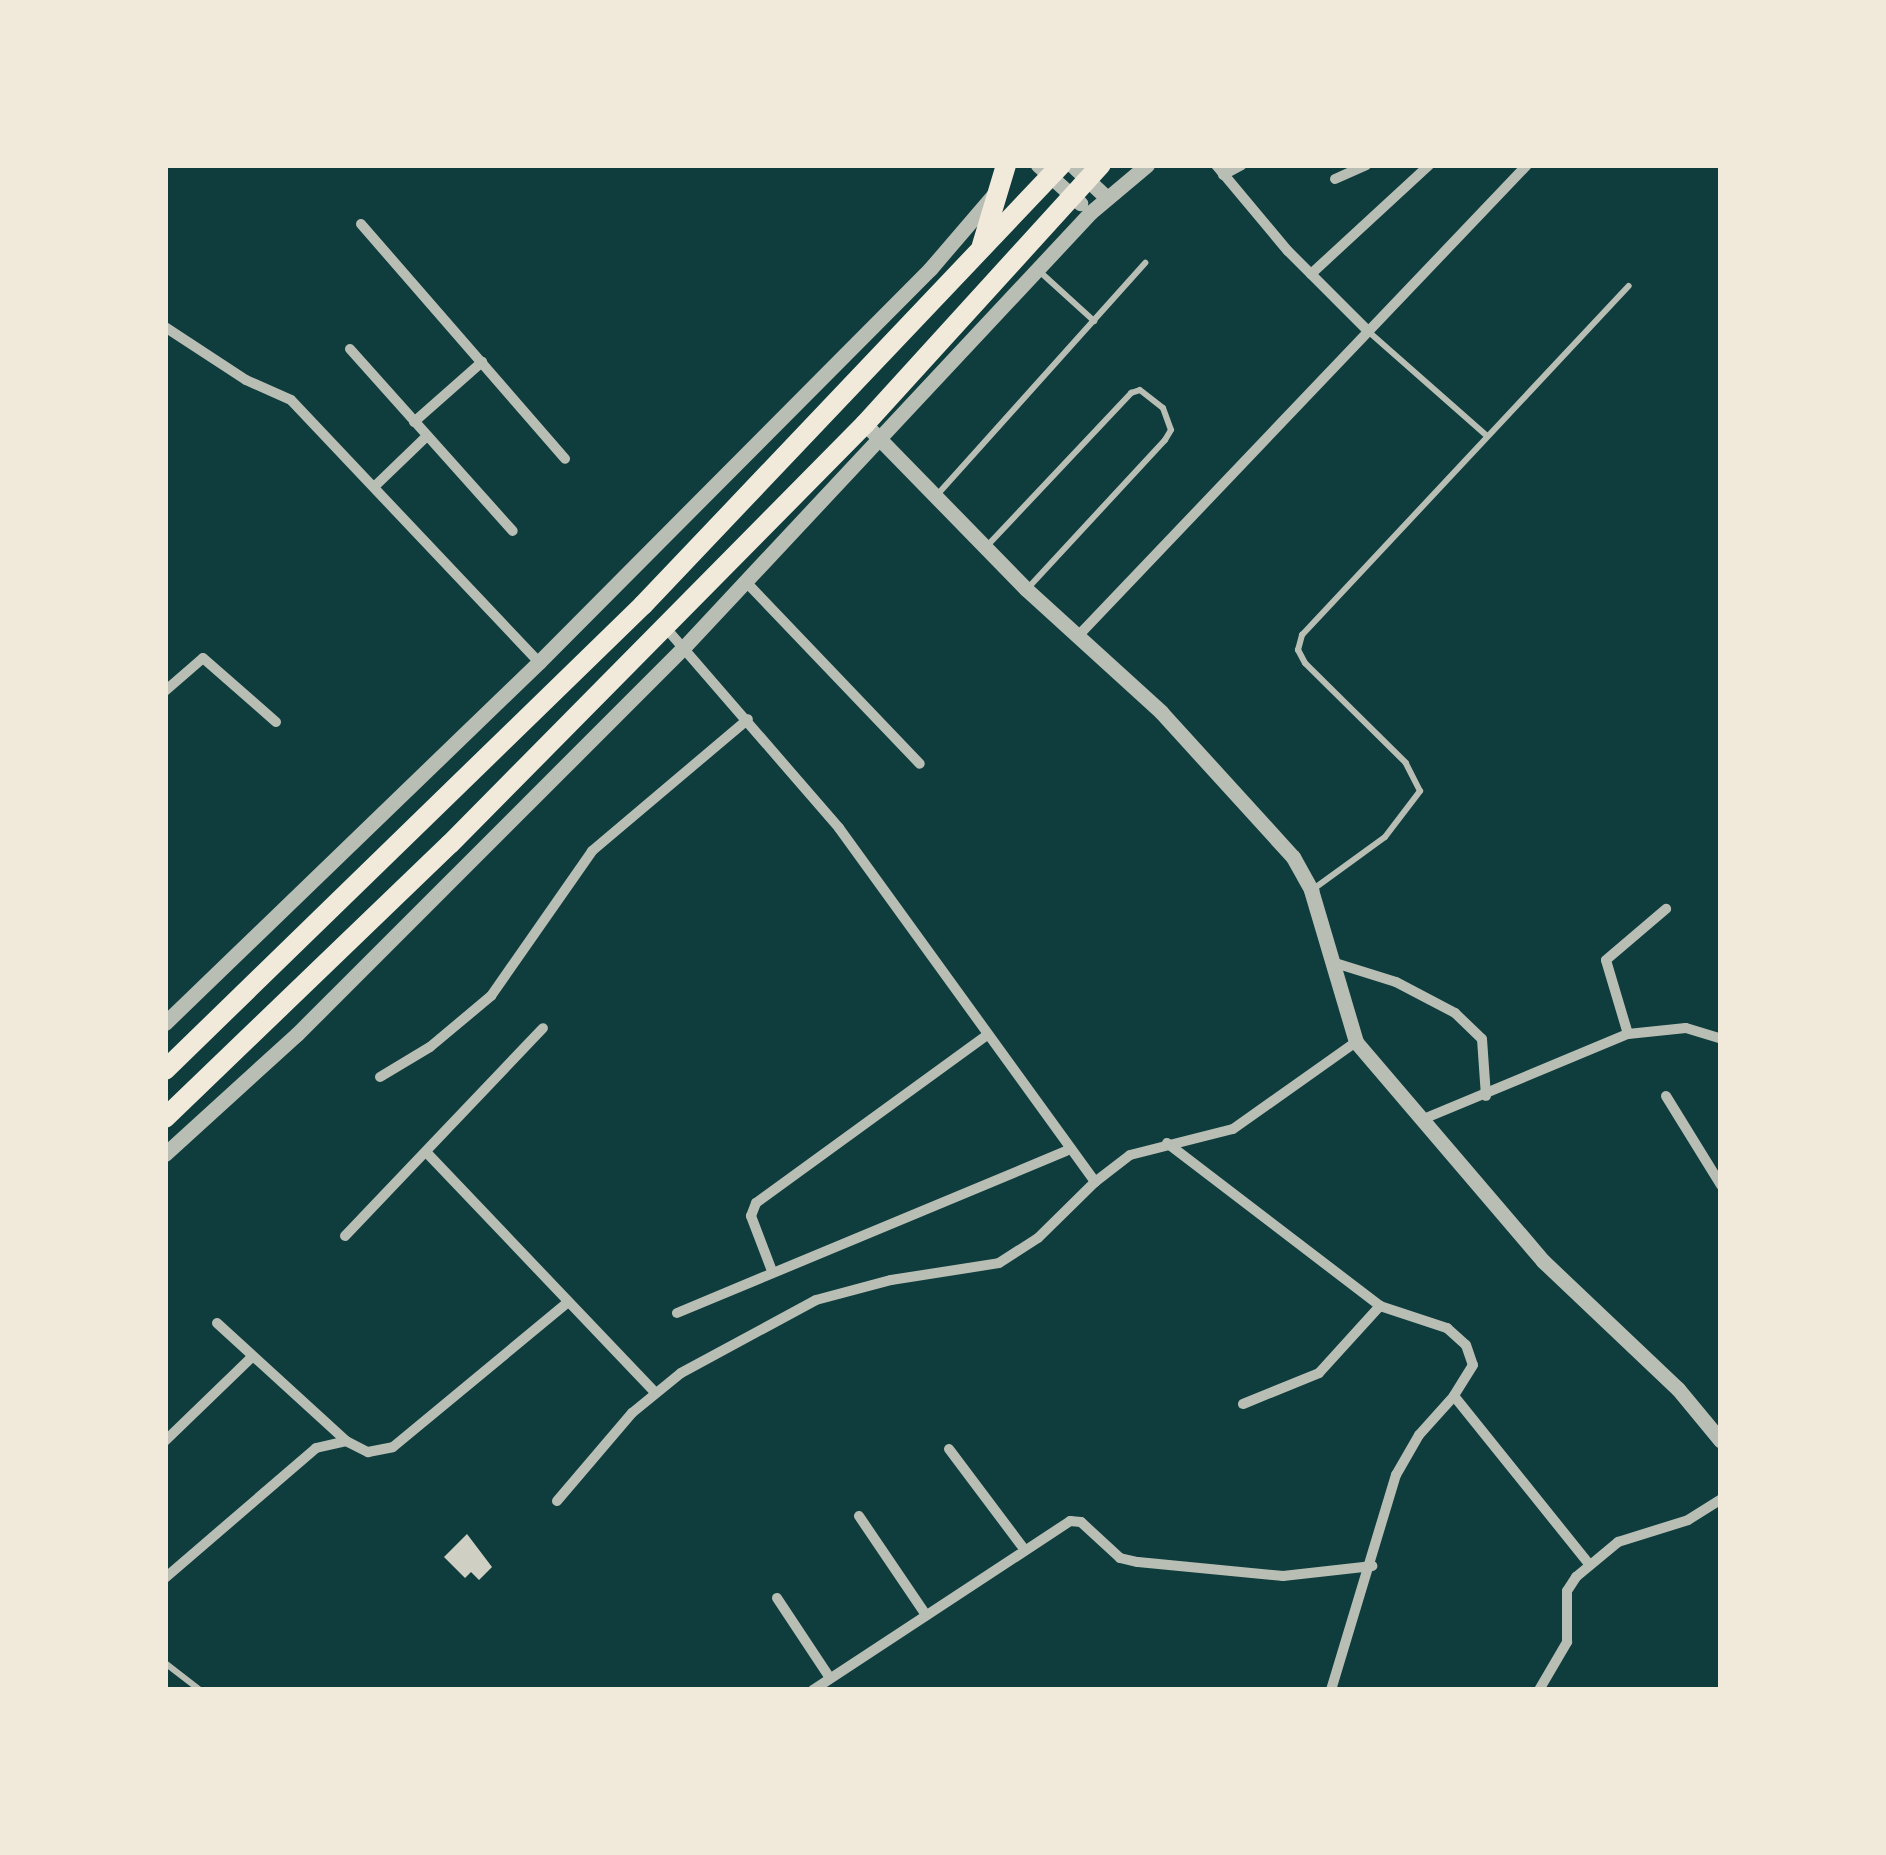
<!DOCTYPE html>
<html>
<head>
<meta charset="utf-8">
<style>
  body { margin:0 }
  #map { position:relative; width:1886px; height:1855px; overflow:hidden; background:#0f3d3e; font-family:Inter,sans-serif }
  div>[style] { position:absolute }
  .building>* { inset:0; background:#cfcfc3 }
  .service>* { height:6px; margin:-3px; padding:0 3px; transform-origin:3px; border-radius:3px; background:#b8beb3 }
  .minor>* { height:10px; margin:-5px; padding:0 5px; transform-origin:5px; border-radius:5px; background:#b8beb3 }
  .tertiary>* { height:15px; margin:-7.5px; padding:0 7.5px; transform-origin:7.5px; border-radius:7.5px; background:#b8beb3 }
  .trunk>* { height:20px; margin:-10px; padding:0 10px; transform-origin:10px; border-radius:10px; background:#f1e9da }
  span { translate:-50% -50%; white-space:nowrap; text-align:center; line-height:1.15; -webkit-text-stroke:10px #f1e9da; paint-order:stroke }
  .frame { position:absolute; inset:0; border:168px solid #f1e9da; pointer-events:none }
</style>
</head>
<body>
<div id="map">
  <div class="building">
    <div style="clip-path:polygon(467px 1534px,492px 1567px,479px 1580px,471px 1572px,465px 1578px,444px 1557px)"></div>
  </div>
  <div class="service">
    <div style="left:1038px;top:270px;width:76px;rotate:42.3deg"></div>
    <div style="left:1369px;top:332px;width:157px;rotate:41.4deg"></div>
    <div style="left:937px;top:495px;width:312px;rotate:-48.1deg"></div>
    <div style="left:986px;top:547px;width:212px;rotate:-46.7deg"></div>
    <div style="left:1131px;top:393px;width:9px;rotate:-18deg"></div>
    <div style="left:1140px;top:390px;width:29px;rotate:38deg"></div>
    <div style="left:1163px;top:408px;width:23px;rotate:70deg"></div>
    <div style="left:1171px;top:430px;width:12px;rotate:121deg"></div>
    <div style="left:1165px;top:440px;width:202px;rotate:132.8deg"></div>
    <div style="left:1312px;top:890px;width:90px;rotate:-36deg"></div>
    <div style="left:1385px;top:837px;width:58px;rotate:-52.7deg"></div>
    <div style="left:1420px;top:791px;width:31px;rotate:-117deg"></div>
    <div style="left:1406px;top:763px;width:142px;rotate:-135.3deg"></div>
    <div style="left:1305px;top:663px;width:15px;rotate:-118deg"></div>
    <div style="left:1298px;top:650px;width:16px;rotate:-75deg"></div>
    <div style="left:1302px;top:635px;width:478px;rotate:-46.9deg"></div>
    <div style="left:165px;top:1663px;width:44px;rotate:37.6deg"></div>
  </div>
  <div class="minor">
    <div style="left:1216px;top:165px;width:112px;rotate:50.1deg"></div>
    <div style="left:1288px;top:251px;width:113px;rotate:45deg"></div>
    <div style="left:1223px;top:175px;width:21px;rotate:-28deg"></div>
    <div style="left:1335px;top:179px;width:34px;rotate:-24deg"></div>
    <div style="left:361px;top:224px;width:311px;rotate:49deg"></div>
    <div style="left:1311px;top:274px;width:161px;rotate:-42.7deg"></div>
    <div style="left:165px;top:327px;width:97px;rotate:33.2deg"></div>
    <div style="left:246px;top:380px;width:49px;rotate:24deg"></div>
    <div style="left:291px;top:400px;width:361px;rotate:46.6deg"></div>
    <div style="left:350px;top:349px;width:244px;rotate:48.2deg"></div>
    <div style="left:414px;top:422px;width:91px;rotate:-41.4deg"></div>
    <div style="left:374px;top:487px;width:74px;rotate:-43.9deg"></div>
    <div style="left:747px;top:583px;width:250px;rotate:46.3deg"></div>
    <div style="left:665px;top:627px;width:266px;rotate:49.1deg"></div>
    <div style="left:839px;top:828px;width:437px;rotate:54.1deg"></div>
    <div style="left:1095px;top:1182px;width:44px;rotate:-37.6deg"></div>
    <div style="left:1130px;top:1155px;width:106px;rotate:-14.2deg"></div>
    <div style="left:1233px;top:1129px;width:151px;rotate:-35.3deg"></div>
    <div style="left:1078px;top:636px;width:651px;rotate:-46.37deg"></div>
    <div style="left:165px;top:691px;width:50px;rotate:-41deg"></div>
    <div style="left:203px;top:658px;width:97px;rotate:41.2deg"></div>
    <div style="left:1332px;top:962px;width:67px;rotate:17.4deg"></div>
    <div style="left:1396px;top:982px;width:67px;rotate:27.7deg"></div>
    <div style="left:1455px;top:1013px;width:37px;rotate:44deg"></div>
    <div style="left:1482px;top:1039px;width:57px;rotate:86deg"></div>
    <div style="left:1628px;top:1034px;width:77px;rotate:-106.6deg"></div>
    <div style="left:1606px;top:960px;width:79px;rotate:-40.4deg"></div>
    <div style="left:380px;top:1077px;width:58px;rotate:-31deg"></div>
    <div style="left:430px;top:1047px;width:80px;rotate:-39.9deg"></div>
    <div style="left:491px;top:996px;width:177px;rotate:-55.1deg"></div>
    <div style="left:592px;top:851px;width:204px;rotate:-40.2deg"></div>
    <div style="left:1666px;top:1096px;width:105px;rotate:58.3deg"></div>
    <div style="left:1421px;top:1120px;width:224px;rotate:-22.6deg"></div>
    <div style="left:1628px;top:1034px;width:58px;rotate:-5.9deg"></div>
    <div style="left:1686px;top:1028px;width:37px;rotate:17deg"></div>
    <div style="left:1167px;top:1143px;width:268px;rotate:37.4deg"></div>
    <div style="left:1380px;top:1306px;width:71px;rotate:18.2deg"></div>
    <div style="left:1447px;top:1328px;width:25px;rotate:42deg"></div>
    <div style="left:1466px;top:1345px;width:21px;rotate:71deg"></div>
    <div style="left:1473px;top:1365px;width:36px;rotate:122deg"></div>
    <div style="left:1454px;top:1396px;width:216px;rotate:51.2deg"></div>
    <div style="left:428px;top:1154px;width:327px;rotate:46.4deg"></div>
    <div style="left:345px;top:1236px;width:287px;rotate:-46.4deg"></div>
    <div style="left:772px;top:1271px;width:59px;rotate:-110.9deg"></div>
    <div style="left:751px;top:1216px;width:14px;rotate:-69deg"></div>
    <div style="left:756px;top:1203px;width:284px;rotate:-36deg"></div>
    <div style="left:677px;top:1313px;width:421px;rotate:-22.6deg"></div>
    <div style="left:217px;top:1323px;width:173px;rotate:42.4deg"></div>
    <div style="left:1243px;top:1404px;width:82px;rotate:-22.2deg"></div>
    <div style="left:1319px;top:1373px;width:91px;rotate:-47.7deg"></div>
    <div style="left:165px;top:1441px;width:121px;rotate:-44deg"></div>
    <div style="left:949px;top:1449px;width:125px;rotate:53.1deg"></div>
    <div style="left:557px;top:1501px;width:116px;rotate:-49.6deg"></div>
    <div style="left:632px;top:1413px;width:63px;rotate:-39.2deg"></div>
    <div style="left:681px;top:1373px;width:153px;rotate:-28.4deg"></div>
    <div style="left:816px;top:1300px;width:78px;rotate:-14.9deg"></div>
    <div style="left:891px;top:1280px;width:109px;rotate:-8.9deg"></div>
    <div style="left:999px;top:1263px;width:46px;rotate:-32.7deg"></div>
    <div style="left:1038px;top:1238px;width:80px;rotate:-44.5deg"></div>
    <div style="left:859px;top:1516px;width:120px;rotate:55.9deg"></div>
    <div style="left:165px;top:1578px;width:199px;rotate:-40.7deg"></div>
    <div style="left:316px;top:1448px;width:31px;rotate:-13deg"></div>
    <div style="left:346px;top:1441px;width:25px;rotate:27deg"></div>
    <div style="left:368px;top:1452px;width:25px;rotate:-11deg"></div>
    <div style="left:393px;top:1447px;width:224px;rotate:-39.6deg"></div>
    <div style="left:777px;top:1598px;width:96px;rotate:56.5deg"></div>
    <div style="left:813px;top:1690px;width:308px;rotate:-33.3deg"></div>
    <div style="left:1070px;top:1521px;width:11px;rotate:5deg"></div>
    <div style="left:1081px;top:1522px;width:53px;rotate:42.7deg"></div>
    <div style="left:1120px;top:1558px;width:18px;rotate:13deg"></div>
    <div style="left:1138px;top:1562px;width:146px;rotate:5.5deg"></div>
    <div style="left:1283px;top:1576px;width:90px;rotate:-6.4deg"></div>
    <div style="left:1331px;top:1690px;width:225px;rotate:-73.2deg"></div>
    <div style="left:1396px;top:1475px;width:46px;rotate:-60.1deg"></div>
    <div style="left:1419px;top:1435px;width:52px;rotate:-48.1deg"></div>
    <div style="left:1539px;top:1690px;width:56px;rotate:-59.7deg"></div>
    <div style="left:1567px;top:1642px;width:51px;rotate:-90deg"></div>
    <div style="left:1567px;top:1591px;width:17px;rotate:-57deg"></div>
    <div style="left:1576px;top:1577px;width:55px;rotate:-39.8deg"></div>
    <div style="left:1618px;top:1542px;width:73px;rotate:-17.4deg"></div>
    <div style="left:1688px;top:1520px;width:39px;rotate:-32deg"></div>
  </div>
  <div class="tertiary">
    <div style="left:1038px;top:165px;width:57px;rotate:42.1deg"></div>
    <div style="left:1072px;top:165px;width:48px;rotate:43.3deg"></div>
    <div style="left:865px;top:424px;width:231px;rotate:45.7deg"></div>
    <div style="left:1026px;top:589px;width:183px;rotate:42.3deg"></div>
    <div style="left:1161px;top:712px;width:196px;rotate:47.7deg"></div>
    <div style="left:1293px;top:857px;width:38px;rotate:61deg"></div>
    <div style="left:1311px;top:890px;width:159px;rotate:73.5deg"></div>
    <div style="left:1356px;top:1042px;width:288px;rotate:49.5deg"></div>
    <div style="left:1543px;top:1261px;width:186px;rotate:43.5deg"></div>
    <div style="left:1678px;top:1389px;width:67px;rotate:50.4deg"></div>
    <div style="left:165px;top:1023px;width:520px;rotate:-43.99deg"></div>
    <div style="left:539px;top:662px;width:554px;rotate:-45.15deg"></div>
    <div style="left:930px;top:269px;width:101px;rotate:-49.4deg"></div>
    <div style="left:165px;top:1154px;width:178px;rotate:-42.3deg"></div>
    <div style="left:297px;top:1034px;width:549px;rotate:-45deg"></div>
    <div style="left:685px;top:646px;width:594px;rotate:-46.91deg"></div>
    <div style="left:1091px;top:212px;width:73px;rotate:-40deg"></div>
  </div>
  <div class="trunk">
    <div style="left:982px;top:245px;width:84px;rotate:-73.3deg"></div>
    <div style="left:165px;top:1070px;width:667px;rotate:-44.21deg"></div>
    <div style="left:643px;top:605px;width:607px;rotate:-46.47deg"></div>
    <div style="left:165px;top:1118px;width:395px;rotate:-43.9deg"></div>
    <div style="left:450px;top:844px;width:590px;rotate:-45.34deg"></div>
    <div style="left:865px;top:424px;width:350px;rotate:-47.7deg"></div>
  </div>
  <div class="frame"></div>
</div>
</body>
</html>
